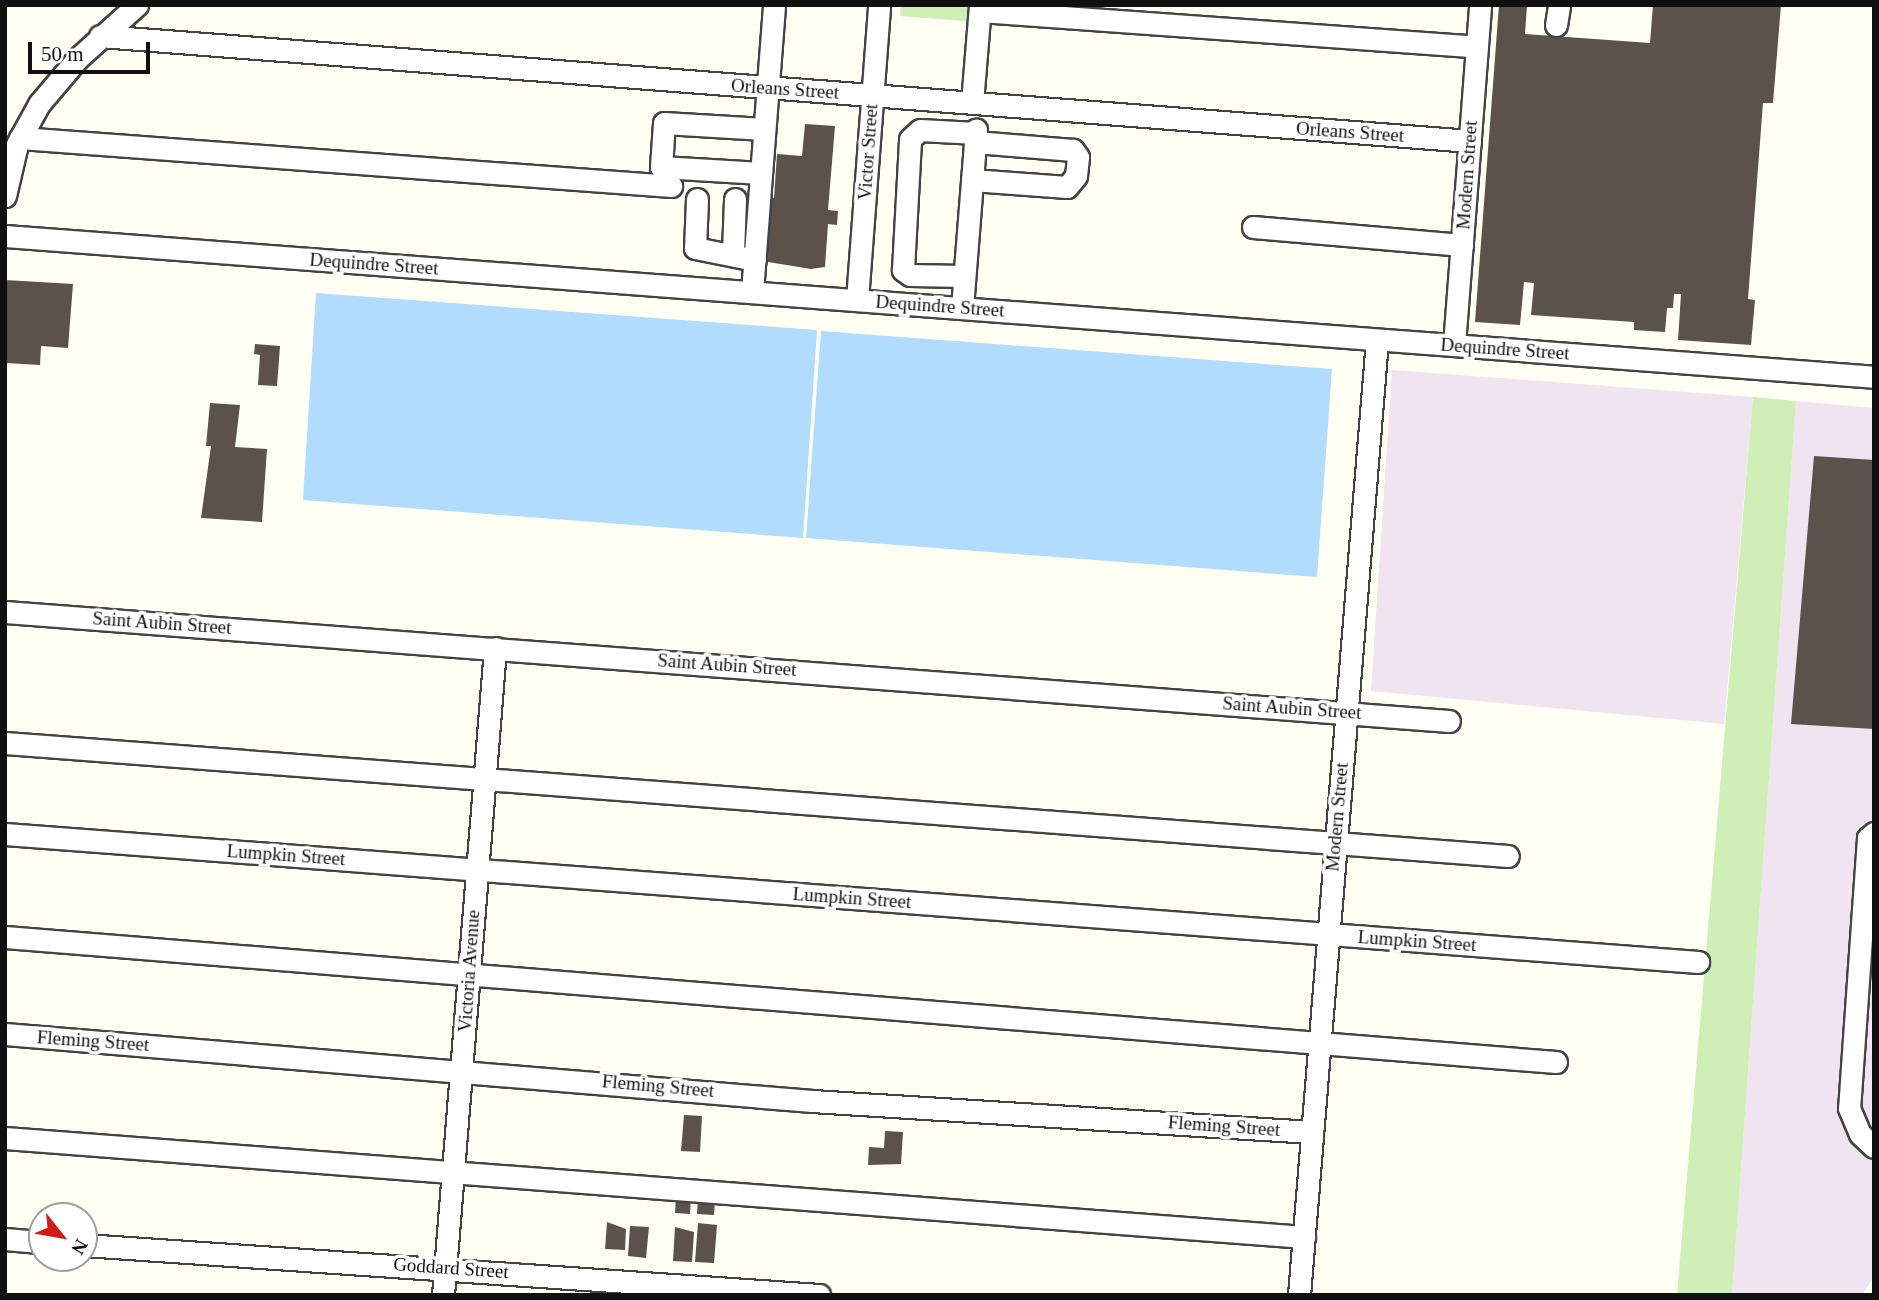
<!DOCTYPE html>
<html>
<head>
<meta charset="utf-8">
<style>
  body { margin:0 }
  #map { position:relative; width:1879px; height:1300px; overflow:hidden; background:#fffef3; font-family:Georgia,serif }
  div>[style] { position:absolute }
  .industrial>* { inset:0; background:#efe4ef }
  .green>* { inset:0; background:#d0efb7 }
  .water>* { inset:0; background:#b2dcfd }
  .building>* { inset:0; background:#5a524b }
  .roads { filter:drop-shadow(2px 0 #434343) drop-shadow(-2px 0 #434343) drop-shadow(0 2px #434343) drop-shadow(0 -2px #434343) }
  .minor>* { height:21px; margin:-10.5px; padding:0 10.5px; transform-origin:10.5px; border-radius:10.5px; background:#fff }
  span { translate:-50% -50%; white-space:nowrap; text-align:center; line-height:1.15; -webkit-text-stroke:7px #fff; paint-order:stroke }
  .street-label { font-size:19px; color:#101010 }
  .frame { position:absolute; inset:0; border:7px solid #101010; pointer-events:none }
  .north { position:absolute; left:28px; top:1202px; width:70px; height:70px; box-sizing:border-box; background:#fff; border:2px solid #9f9f9f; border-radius:50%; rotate:121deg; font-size:19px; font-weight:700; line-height:28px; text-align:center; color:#101010 }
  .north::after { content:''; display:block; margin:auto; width:24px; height:32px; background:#d21b17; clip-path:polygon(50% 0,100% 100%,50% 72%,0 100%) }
  .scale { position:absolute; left:28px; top:42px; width:122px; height:32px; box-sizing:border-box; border:4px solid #101010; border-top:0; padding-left:9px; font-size:21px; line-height:24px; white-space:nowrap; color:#101010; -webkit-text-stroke:5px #fff; paint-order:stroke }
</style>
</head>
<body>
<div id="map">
  <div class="industrial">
    <div style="clip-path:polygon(1392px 370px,1753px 397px,1724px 724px,1371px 691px)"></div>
    <div style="clip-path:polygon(1796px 401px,1874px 408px,1874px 1277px,1862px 1295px,1732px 1295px)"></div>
  </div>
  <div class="green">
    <div style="clip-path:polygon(901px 5px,980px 5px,978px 22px,900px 16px)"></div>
    <div style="clip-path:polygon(1753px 397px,1796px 401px,1732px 1295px,1677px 1295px)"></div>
  </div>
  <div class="water">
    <div style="clip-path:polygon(316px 293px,817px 330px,803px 538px,303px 500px)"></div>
    <div style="clip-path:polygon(821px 331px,1332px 369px,1317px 577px,806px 538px)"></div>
  </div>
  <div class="building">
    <div style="clip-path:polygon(1499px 5px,1527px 5px,1525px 34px,1650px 43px,1653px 5px,1781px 5px,1773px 103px,1763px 103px,1748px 299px,1755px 300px,1751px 345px,1678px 340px,1681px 294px,1674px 294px,1673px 308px,1667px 308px,1665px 332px,1634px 330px,1634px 322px,1531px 315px,1534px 283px,1524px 282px,1520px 325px,1475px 322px)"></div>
    <div style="clip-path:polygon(805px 124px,835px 126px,828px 210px,838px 211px,837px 225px,828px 224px,825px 267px,811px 269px,762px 261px,767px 198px,774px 198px,777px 154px,802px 156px)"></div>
    <div style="clip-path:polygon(5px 280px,73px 284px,68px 348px,41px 346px,40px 365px,5px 363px)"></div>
    <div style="clip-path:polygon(255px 344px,280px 346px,277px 386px,258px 385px,260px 355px,254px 354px)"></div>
    <div style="clip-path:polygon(210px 403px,240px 405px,235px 447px,267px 449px,262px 522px,201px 518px,211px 446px,206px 446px)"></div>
    <div style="clip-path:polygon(1814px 456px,1874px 460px,1874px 729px,1791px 724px)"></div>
    <div style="clip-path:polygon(684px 1115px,702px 1116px,700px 1152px,681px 1151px)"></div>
    <div style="clip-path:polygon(885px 1131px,903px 1132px,901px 1164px,868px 1165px,869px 1147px,884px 1148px)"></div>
    <div style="clip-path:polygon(676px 1196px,691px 1197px,690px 1214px,675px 1213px)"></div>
    <div style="clip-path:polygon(698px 1198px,715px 1199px,714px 1215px,697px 1214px)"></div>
    <div style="clip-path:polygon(607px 1222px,626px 1229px,625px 1250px,605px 1249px)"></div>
    <div style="clip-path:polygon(698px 1223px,717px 1225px,714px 1263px,695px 1262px)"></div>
    <div style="clip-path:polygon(630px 1226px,649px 1227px,646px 1258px,628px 1256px)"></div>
    <div style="clip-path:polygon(675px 1227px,694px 1232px,692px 1262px,673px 1261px)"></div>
  </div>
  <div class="roads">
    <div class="minor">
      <div style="left:980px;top:11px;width:498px;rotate:4.1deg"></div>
      <div style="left:1556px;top:25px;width:20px;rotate:-81deg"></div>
      <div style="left:100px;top:36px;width:1374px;rotate:4.38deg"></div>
      <div style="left:972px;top:103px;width:98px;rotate:-85.3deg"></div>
      <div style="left:20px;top:138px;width:653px;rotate:4.22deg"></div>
      <div style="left:761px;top:173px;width:100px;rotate:-176.6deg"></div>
      <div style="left:661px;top:167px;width:44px;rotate:-86.1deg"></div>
      <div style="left:664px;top:123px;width:100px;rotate:3.4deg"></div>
      <div style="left:972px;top:180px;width:95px;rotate:4.2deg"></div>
      <div style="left:1067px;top:187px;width:14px;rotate:-51deg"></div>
      <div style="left:1076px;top:176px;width:19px;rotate:-84deg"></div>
      <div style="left:1078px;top:157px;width:9px;rotate:-126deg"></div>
      <div style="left:1073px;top:150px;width:98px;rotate:-175.3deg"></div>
      <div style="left:5px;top:196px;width:53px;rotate:-77deg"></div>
      <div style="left:17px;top:144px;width:46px;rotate:-61.2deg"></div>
      <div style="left:39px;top:104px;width:59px;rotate:-49.8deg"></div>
      <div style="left:77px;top:59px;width:81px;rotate:-42deg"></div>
      <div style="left:697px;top:199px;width:49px;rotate:92.3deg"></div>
      <div style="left:695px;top:248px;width:61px;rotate:11.3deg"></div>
      <div style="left:1253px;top:227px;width:210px;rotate:4.9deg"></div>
      <div style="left:5px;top:236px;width:1874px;rotate:4.31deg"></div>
      <div style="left:733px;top:252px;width:53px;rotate:-87.8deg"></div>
      <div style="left:964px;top:276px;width:54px;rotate:-178.9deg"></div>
      <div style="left:910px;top:275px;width:9px;rotate:-144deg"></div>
      <div style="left:903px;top:270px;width:131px;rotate:-86.9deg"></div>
      <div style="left:910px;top:139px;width:13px;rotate:-42deg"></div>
      <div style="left:920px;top:130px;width:56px;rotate:3.1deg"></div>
      <div style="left:752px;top:292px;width:288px;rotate:-85.6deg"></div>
      <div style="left:857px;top:300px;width:296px;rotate:-85.7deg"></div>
      <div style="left:962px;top:308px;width:179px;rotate:-85.5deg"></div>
      <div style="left:1454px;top:345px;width:341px;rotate:-85.6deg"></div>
      <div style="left:5px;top:612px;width:1448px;rotate:4.32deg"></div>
      <div style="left:5px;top:743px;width:1507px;rotate:4.3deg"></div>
      <div style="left:1874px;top:833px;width:8px;rotate:140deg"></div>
      <div style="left:1868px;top:838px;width:271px;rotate:94deg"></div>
      <div style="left:1849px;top:1108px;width:28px;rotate:67deg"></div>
      <div style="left:1860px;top:1134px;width:19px;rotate:43deg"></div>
      <div style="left:5px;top:834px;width:1698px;rotate:4.32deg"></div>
      <div style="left:5px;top:937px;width:1556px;rotate:4.61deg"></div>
      <div style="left:5px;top:1034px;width:810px;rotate:4.75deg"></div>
      <div style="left:812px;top:1101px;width:501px;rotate:3.55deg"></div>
      <div style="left:5px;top:1138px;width:1303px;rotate:4.36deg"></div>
      <div style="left:5px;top:1239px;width:37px;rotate:5deg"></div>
      <div style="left:84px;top:1245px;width:737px;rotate:3.89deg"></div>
      <div style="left:443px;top:1295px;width:649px;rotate:-85.4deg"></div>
      <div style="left:1299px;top:1295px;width:958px;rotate:-85.33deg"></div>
    </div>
  </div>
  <div class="street-label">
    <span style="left:785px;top:89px;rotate:4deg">Orleans Street</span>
    <span style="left:1350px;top:132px;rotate:4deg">Orleans Street</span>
    <span style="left:868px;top:152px;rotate:-86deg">Victor Street</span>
    <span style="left:1467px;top:175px;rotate:-86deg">Modern Street</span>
    <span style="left:374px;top:264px;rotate:4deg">Dequindre Street</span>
    <span style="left:940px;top:306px;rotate:4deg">Dequindre Street</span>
    <span style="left:1505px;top:349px;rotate:4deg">Dequindre Street</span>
    <span style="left:162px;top:623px;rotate:4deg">Saint Aubin Street</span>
    <span style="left:727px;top:665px;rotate:4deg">Saint Aubin Street</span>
    <span style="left:1292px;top:708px;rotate:4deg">Saint Aubin Street</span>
    <span style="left:1337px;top:817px;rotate:-85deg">Modern Street</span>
    <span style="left:286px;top:855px;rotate:4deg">Lumpkin Street</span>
    <span style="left:852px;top:898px;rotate:4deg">Lumpkin Street</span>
    <span style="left:1417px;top:941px;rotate:4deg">Lumpkin Street</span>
    <span style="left:469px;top:971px;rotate:-86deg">Victoria Avenue</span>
    <span style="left:93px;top:1041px;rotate:4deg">Fleming Street</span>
    <span style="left:658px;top:1086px;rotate:5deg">Fleming Street</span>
    <span style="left:1224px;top:1126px;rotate:4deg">Fleming Street</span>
    <span style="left:451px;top:1268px;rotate:4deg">Goddard Street</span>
  </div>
  <div class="frame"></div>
  <div class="north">N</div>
  <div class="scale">50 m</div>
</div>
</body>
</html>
